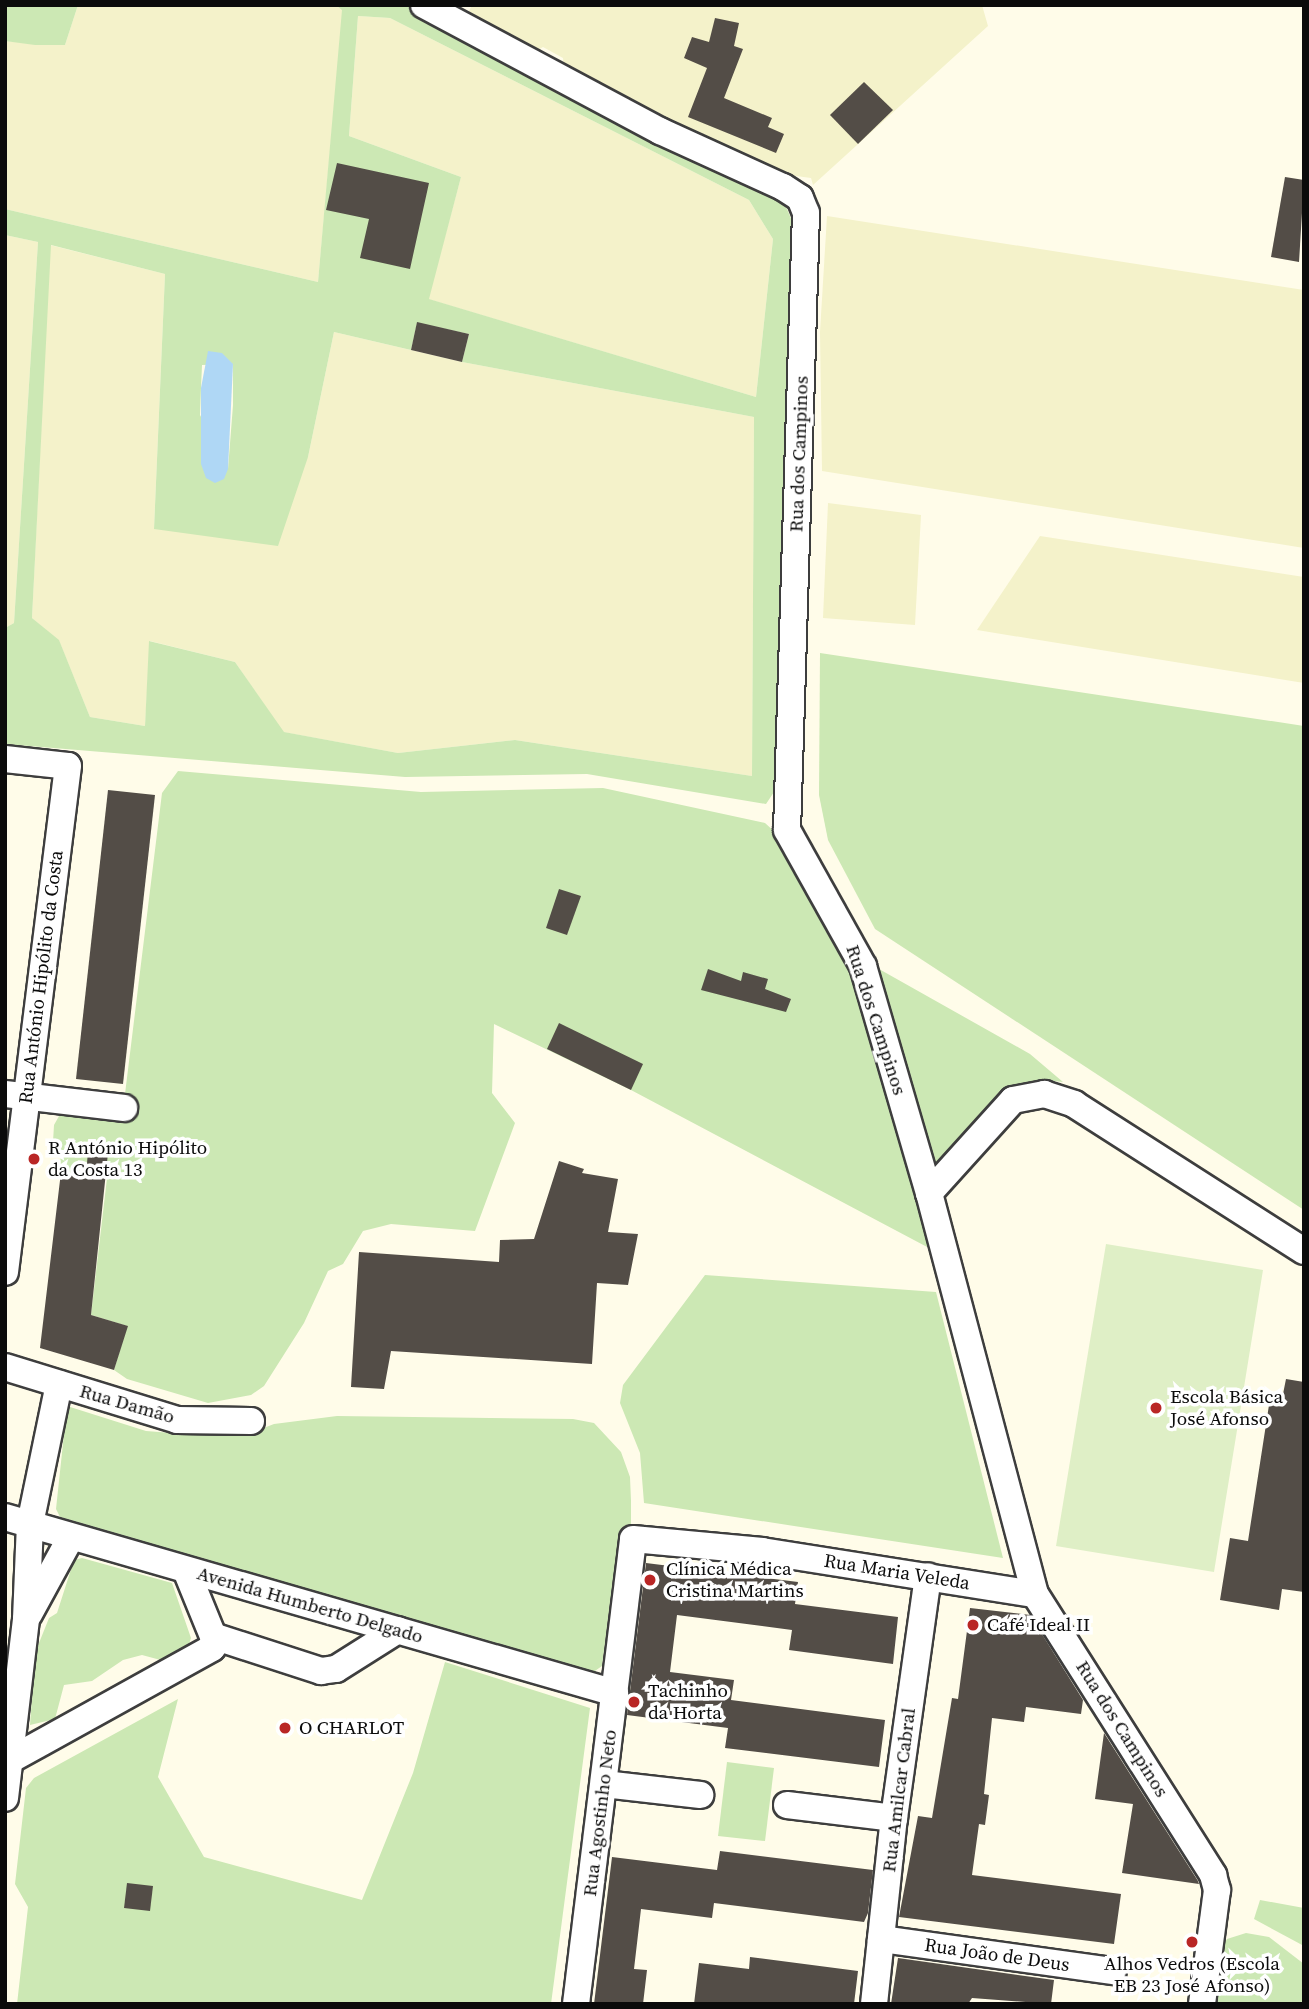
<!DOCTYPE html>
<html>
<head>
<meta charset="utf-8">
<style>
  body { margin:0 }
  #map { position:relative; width:1309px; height:2009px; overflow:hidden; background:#fffce9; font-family:"Source Serif 4",serif }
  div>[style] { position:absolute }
  .farmland>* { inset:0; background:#f4f2ca }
  .green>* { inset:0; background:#cce8b4 }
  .pitch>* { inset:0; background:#dfefc6 }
  .water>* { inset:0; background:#afd7f5 }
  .building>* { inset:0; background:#534d47 }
  .roads { filter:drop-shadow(2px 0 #3e3e3e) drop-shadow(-2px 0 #3e3e3e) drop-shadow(0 2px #3e3e3e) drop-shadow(0 -2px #3e3e3e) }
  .minor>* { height:26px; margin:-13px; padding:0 13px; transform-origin:13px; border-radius:13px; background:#fff }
  .dots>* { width:19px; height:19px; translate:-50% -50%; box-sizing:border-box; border:4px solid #fff; border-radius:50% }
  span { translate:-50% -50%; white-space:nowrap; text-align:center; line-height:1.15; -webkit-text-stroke:7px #fff; paint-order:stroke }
  .street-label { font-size:19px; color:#0b0b0b }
  .poi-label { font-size:19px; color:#0b0b0b }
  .left { translate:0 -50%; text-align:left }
  .frame { position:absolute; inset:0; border:7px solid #0b0b0b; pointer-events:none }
</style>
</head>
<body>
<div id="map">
  <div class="farmland">
    <div style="clip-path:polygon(78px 5px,336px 5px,343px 9px,318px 282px,5px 209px,5px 41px,65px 45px)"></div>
    <div style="clip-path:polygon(472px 5px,982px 5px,988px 26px,813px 185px,811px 178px,789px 175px,657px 116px,564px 68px,563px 58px,543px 47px,534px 52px,466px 17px)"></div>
    <div style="clip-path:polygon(358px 16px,390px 18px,749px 200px,773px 239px,756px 397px,428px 299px,461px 177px,349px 136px)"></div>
    <div style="clip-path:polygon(827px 216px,1304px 290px,1304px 548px,822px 471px,820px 332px)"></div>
    <div style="clip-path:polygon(5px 235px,38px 242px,14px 623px,5px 628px)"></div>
    <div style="clip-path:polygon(50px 245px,165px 274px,154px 528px,308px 457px,334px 332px,462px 362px,754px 417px,752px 776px,515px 740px,398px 753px,283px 732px,235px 662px,150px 641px,145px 726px,90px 717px,59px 641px,32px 618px)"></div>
    <div style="clip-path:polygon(828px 503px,921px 515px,915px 625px,823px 618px)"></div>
    <div style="clip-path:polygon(1040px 536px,1304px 577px,1304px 683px,977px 630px)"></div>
  </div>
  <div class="green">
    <div style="clip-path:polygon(5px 5px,78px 5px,65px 45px,35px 45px,5px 41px)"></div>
    <div style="clip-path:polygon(evenodd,336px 5px,411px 5px,779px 197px,787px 209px,795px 228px,778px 786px,766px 804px,587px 774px,405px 777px,5px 744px,5px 628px,14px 623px,38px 242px,5px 235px,5px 209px,318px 282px,342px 10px,336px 5px,358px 16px,390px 18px,749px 200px,773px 239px,756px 397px,429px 299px,461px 177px,349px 136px,358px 16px,336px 5px,51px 245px,165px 274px,154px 529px,278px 546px,308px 457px,334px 332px,411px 350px,417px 323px,469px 334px,462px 362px,754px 417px,752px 776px,515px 740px,398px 753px,284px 732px,235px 662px,149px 641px,145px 726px,90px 717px,59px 640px,32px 618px,51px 245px,336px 5px,233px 364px,233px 405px,228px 469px,200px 415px,201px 388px,202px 365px,233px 364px)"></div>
    <div style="clip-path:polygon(820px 653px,1304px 726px,1304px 1210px,875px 929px,828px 840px,819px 795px)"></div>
    <div style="clip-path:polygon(178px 771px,421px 792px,603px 788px,765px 823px,776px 833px,851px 971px,929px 1248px,631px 1090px,494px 1024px,492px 1093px,515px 1123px,475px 1231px,391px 1224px,363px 1231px,343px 1264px,328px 1271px,304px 1323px,264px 1386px,251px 1395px,208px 1403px,127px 1379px,114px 1370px,127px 1326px,91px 1315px,107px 1178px,61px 1172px,60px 1148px,53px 1142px,54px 1125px,63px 1109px,130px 1104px,125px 1094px,162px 793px)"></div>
    <div style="clip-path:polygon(879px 969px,1030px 1054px,1063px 1082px,1046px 1080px,1022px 1085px,934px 1171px,875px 971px)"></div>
    <div style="clip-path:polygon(705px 1275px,936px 1292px,1003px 1558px,644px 1503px,640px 1453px,620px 1403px,623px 1385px)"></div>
    <div style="clip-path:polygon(67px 1406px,146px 1431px,198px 1435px,248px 1434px,274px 1424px,337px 1416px,573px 1419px,594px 1423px,621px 1452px,630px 1477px,631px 1501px,631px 1528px,618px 1543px,602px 1666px,592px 1673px,60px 1517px,56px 1509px)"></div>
    <div style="clip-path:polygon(82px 1558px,172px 1583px,191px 1638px,186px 1653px,168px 1662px,142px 1655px,123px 1660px,92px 1681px,64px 1685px,55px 1719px,30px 1725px,35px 1653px,49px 1618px,57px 1613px,74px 1560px)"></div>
    <div style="clip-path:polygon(445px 1662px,590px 1708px,551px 2004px,17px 2004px,28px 1907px,15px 1884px,26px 1788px,34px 1778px,178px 1699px,158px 1777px,204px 1857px,362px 1900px,413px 1773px)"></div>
    <div style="clip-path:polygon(727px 1762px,774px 1768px,765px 1841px,718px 1836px)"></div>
    <div style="clip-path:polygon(1260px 1900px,1304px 1908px,1304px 1946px,1254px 1919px)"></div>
    <div style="clip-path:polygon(1246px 1933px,1269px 1937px,1304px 1964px,1304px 2004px,1217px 2004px,1220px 1952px,1227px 1939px)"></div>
  </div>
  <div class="pitch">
    <div style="clip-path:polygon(1106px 1244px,1263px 1270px,1214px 1572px,1056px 1546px)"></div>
  </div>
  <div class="water">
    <div style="clip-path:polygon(208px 351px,222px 353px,233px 364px,228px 469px,224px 479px,215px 483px,206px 478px,201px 464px,201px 388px)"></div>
  </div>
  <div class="building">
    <div style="clip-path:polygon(715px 18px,739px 23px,734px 46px,743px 49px,724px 98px,772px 118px,768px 127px,784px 134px,776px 153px,688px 117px,707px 68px,684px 58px,692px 37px,709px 42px)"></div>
    <div style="clip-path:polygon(864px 82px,893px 110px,858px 144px,830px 115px)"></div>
    <div style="clip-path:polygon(337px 163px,429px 183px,410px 269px,360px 258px,369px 219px,326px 210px)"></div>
    <div style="clip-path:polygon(1285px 177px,1304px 180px,1299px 262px,1271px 257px)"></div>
    <div style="clip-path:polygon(417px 322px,469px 334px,462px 362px,411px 350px)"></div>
    <div style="clip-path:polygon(108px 790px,155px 795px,123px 1084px,76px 1079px)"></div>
    <div style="clip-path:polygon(559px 889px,581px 896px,567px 935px,546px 928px)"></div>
    <div style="clip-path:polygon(708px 969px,741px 981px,743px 972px,768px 979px,765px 989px,791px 999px,786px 1012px,701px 990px)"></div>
    <div style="clip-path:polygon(559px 1023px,643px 1064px,631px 1090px,547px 1049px)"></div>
    <div style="clip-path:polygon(88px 1151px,108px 1153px,91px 1315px,128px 1326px,114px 1370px,40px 1348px,61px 1172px,86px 1175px)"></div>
    <div style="clip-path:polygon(559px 1161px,584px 1169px,582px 1173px,618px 1179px,608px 1232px,638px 1234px,628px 1285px,597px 1283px,592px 1364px,391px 1351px,384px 1389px,351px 1387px,359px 1252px,499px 1262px,500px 1240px,534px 1239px)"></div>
    <div style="clip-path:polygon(1286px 1379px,1304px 1382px,1304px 1592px,1282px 1589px,1279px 1610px,1220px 1600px,1230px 1538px,1248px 1541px,1271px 1392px,1283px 1394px)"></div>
    <div style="clip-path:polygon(646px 1563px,798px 1582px,795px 1604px,898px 1617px,893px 1664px,789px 1650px,792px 1630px,677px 1615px,670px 1672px,734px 1680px,731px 1700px,885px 1720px,879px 1767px,725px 1748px,728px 1728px,627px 1715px)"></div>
    <div style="clip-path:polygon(970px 1608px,1030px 1615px,1083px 1700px,1081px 1714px,1026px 1707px,1024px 1722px,992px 1718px,984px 1794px,989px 1795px,985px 1825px,979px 1824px,972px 1875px,1121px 1894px,1114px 1944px,899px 1917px,918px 1816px,932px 1818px,952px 1698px,958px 1699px)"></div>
    <div style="clip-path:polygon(1104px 1733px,1198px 1881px,1199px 1884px,1122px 1873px,1133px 1804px,1095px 1799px)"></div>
    <div style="clip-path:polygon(720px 1851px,873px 1870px,868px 1913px,864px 1922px,714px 1903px,712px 1918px,641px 1909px,634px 1969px,647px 1970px,643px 2004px,594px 2004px,612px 1857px,717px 1870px)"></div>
    <div style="clip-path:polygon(127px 1883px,153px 1886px,150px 1911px,124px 1908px)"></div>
    <div style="clip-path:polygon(750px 1957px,858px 1971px,854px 2004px,694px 2004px,699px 1963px,749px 1969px)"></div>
    <div style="clip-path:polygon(898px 1958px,1054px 1980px,1051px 2004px,972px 1998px,968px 2004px,891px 2004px)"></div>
  </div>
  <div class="roads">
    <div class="minor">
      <div style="left:424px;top:5px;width:268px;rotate:28.1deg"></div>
      <div style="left:660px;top:131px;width:135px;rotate:24.5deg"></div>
      <div style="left:783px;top:187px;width:20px;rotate:33deg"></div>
      <div style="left:800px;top:198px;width:16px;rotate:68deg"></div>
      <div style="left:806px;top:213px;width:617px;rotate:91.76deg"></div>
      <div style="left:787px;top:830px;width:156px;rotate:60.8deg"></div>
      <div style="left:863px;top:966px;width:236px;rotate:73.8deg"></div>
      <div style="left:929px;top:1193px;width:415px;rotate:75.2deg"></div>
      <div style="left:1035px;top:1594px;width:333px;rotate:57.6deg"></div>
      <div style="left:1213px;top:1875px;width:16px;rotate:75deg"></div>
      <div style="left:1217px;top:1890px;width:115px;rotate:97.5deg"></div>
      <div style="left:5px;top:759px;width:63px;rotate:6.3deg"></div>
      <div style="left:68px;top:766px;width:510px;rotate:97.1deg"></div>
      <div style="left:5px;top:1094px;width:120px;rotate:6.7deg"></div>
      <div style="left:929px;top:1193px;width:125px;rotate:-47.9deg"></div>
      <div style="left:1013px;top:1100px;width:32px;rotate:-11deg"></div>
      <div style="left:1044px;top:1094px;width:32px;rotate:18deg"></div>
      <div style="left:1074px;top:1104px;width:273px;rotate:32.6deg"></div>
      <div style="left:5px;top:1367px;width:180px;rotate:17.1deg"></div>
      <div style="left:177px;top:1420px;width:74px;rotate:0.8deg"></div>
      <div style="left:5px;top:1517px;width:635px;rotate:16.09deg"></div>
      <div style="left:186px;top:1570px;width:71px;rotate:67.8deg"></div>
      <div style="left:213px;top:1636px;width:114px;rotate:18deg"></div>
      <div style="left:321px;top:1671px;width:15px;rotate:-8deg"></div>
      <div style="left:336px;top:1669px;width:73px;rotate:-32.2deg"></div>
      <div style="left:29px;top:1614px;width:88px;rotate:-61.4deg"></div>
      <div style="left:10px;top:1760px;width:231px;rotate:-29deg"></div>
      <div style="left:212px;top:1648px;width:11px;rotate:-52deg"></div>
      <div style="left:604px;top:1784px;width:97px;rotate:6.5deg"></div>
      <div style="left:5px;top:1798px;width:180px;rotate:-83.3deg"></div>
      <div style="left:26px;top:1619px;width:95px;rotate:-87.6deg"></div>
      <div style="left:30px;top:1524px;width:143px;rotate:-78.3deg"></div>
      <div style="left:787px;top:1805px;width:108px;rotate:6.9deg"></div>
      <div style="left:881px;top:1939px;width:234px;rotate:7.9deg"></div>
      <div style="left:576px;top:2004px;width:468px;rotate:-83deg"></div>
      <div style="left:633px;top:1539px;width:130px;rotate:5.3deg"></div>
      <div style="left:762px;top:1551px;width:276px;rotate:9deg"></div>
      <div style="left:874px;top:2004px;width:187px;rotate:-83.9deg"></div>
      <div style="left:894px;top:1818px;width:244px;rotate:-82deg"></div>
    </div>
  </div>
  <div class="dots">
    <div style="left:34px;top:1159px;background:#b92625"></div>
    <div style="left:1156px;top:1408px;background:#b92625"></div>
    <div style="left:650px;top:1580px;background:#b92625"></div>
    <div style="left:973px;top:1625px;background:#b92625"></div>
    <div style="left:634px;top:1702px;background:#b92625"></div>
    <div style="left:285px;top:1728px;background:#b92625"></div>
    <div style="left:1192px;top:1942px;background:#b92625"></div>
  </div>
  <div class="street-label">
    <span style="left:799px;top:454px;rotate:-88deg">Rua dos Campinos</span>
    <span style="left:41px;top:977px;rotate:-83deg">Rua António Hipólito da Costa</span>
    <span style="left:876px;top:1020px;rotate:72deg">Rua dos Campinos</span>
    <span style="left:127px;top:1404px;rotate:16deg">Rua Damão</span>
    <span style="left:897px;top:1572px;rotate:9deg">Rua Maria Veleda</span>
    <span style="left:310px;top:1605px;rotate:16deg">Avenida Humberto Delgado</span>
    <span style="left:1122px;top:1729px;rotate:58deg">Rua dos Campinos</span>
    <span style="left:899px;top:1790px;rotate:-83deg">Rua Amilcar Cabral</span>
    <span style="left:600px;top:1813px;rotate:-83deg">Rua Agostinho Neto</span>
    <span style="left:997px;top:1955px;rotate:8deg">Rua João de Deus</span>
  </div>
  <div class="poi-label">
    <span class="left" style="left:48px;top:1159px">R António Hipólito<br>da Costa 13</span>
    <span class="left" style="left:1170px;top:1408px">Escola Básica<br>José Afonso</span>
    <span class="left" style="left:666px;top:1580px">Clínica Médica<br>Cristina Martins</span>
    <span class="left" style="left:987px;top:1625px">Café Ideal II</span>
    <span class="left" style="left:648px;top:1702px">Tachinho<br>da Horta</span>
    <span class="left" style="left:299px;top:1728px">O CHARLOT</span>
    <span style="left:1192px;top:1975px">Alhos Vedros (Escola<br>EB 23 José Afonso)</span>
  </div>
  <div class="frame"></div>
</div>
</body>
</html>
